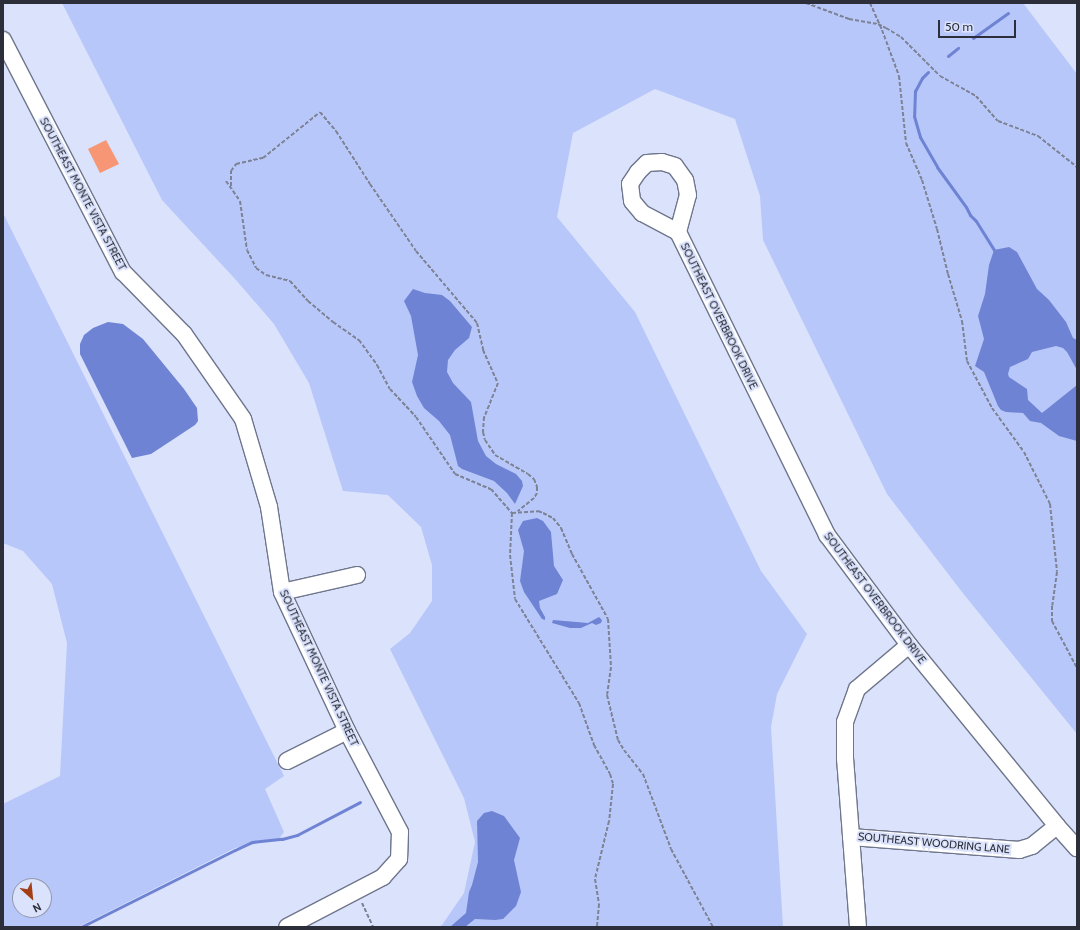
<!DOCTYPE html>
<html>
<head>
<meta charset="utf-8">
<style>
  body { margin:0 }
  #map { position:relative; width:1080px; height:930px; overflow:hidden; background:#dae2fc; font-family:Cabin,sans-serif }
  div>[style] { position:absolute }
  .green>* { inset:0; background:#b8c7f9 }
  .water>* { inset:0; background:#6f83d4 }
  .stream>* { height:3px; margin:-1.5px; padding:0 1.5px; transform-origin:1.5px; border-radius:1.5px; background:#6f83d4 }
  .building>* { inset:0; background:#f69675 }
  .path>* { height:2px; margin-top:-1px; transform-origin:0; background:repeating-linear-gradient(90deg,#7d8294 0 4px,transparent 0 6px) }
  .roads { filter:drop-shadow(1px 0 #6f768c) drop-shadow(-1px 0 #6f768c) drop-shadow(0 1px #6f768c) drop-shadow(0 -1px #6f768c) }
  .minor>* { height:16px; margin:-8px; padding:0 8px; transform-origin:8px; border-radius:8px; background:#fff }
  span { translate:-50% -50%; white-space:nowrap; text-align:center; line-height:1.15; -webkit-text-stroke:4px #dae2fc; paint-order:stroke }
  .street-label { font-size:11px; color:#2c2f39 }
  .frame { position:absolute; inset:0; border:4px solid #2c2f39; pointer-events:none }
  .north { position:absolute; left:12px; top:878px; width:40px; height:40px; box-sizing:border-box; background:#dae2fc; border:1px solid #949aae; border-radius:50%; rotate:153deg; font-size:11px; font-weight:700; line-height:16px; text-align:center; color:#2c2f39 }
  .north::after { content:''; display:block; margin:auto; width:14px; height:18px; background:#a43e15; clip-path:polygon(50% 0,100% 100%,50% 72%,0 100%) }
  .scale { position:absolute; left:938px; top:20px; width:78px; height:18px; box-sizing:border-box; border:2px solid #2c2f39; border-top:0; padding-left:5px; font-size:12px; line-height:14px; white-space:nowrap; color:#2c2f39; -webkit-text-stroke:3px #dae2fc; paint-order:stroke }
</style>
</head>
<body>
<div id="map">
  <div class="green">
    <div style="clip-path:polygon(62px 3px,1023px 3px,1077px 74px,1077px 734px,962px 592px,887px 494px,763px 240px,760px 196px,735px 119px,655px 89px,573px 133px,557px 217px,635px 312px,761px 571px,807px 634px,777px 694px,771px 727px,783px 927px,438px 927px,442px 925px,464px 893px,475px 842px,464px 798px,390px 649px,410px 633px,432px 601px,432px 565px,421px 527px,388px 495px,343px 491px,309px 383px,274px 324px,236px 280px,162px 200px)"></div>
    <div style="clip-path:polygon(evenodd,3px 213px,284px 776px,265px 789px,284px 832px,279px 839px,235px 848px,78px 927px,3px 927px,3px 804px,60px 776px,67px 643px,52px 584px,23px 551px,3px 543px,3px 213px,20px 886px,44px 886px,44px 910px,20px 910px,20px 886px)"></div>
  </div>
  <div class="water">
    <div style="clip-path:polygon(1009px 247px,1017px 252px,1037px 289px,1049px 300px,1066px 322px,1073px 338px,1077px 340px,1077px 370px,1067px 352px,1063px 348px,1056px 346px,1032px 352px,1028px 359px,1010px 367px,1008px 374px,1009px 377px,1027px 389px,1028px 400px,1042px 413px,1077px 385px,1077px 441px,1059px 436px,1041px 423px,1030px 421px,1023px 413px,1006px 412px,1001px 410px,998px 406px,984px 372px,975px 366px,984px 339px,978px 316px,985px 294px,989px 265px,994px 250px)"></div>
    <div style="clip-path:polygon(413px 289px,425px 293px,442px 295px,450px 301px,472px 327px,469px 338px,455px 350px,448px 360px,447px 372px,453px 383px,471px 402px,478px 441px,486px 456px,496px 464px,516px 474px,522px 481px,523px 486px,515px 504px,507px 493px,494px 481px,462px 469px,458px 466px,450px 435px,439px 421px,424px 408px,417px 396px,412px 382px,418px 355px,411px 316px,404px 301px)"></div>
    <div style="clip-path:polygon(108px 322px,123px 324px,143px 339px,184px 389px,197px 408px,198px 421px,195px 425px,151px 454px,132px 458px,80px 354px,80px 344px,84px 335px,93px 328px)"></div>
    <div style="clip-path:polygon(537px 518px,543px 521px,551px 532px,554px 566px,563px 580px,557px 594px,539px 601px,540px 608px,545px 617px,545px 620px,542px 619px,524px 592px,520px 581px,524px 551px,518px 530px,523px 521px)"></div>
    <div style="clip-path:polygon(599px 617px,602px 620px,601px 623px,596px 625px,592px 623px,581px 628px,570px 628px,552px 623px,553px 620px,588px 623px)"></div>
    <div style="clip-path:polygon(492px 811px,504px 816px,520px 838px,514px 860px,521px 892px,516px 906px,503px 919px,495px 920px,475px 919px,465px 927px,450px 927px,466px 913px,469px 892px,472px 885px,478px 862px,477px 821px,484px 813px)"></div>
  </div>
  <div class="stream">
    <div style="left:973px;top:38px;width:43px;rotate:-35.5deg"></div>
    <div style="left:948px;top:56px;width:13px;rotate:-39deg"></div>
    <div style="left:928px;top:72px;width:8px;rotate:135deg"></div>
    <div style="left:922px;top:78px;width:15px;rotate:118deg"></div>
    <div style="left:915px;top:91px;width:25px;rotate:92deg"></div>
    <div style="left:914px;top:116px;width:22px;rotate:74deg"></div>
    <div style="left:920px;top:137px;width:34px;rotate:60deg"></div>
    <div style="left:937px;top:167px;width:49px;rotate:54.1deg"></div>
    <div style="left:966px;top:207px;width:9px;rotate:63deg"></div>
    <div style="left:970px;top:215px;width:8px;rotate:45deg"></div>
    <div style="left:976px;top:221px;width:34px;rotate:58deg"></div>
    <div style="left:81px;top:927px;width:172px;rotate:-26.6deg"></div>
    <div style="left:235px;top:850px;width:19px;rotate:-25deg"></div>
    <div style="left:252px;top:842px;width:30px;rotate:-6deg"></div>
    <div style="left:282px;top:839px;width:16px;rotate:-15deg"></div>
    <div style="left:297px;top:835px;width:71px;rotate:-27.6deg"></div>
  </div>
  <div class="building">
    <div style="clip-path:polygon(106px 140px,119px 164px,100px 173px,88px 149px)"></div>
  </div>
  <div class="path">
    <div style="left:806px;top:3px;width:46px;rotate:20.4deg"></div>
    <div style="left:849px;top:19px;width:29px;rotate:10deg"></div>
    <div style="left:878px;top:24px;width:9px;rotate:27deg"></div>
    <div style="left:886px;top:28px;width:17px;rotate:31deg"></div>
    <div style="left:901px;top:37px;width:55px;rotate:45deg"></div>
    <div style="left:940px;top:76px;width:41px;rotate:29.1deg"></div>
    <div style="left:976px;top:96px;width:33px;rotate:49deg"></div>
    <div style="left:998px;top:121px;width:43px;rotate:20.6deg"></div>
    <div style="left:1038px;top:136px;width:50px;rotate:38.5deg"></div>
    <div style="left:870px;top:3px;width:30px;rotate:66deg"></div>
    <div style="left:882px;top:30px;width:49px;rotate:69.7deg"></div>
    <div style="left:899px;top:76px;width:67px;rotate:84deg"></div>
    <div style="left:906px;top:143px;width:40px;rotate:66.6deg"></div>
    <div style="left:922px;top:180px;width:51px;rotate:73deg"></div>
    <div style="left:937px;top:229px;width:46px;rotate:76.3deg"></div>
    <div style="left:948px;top:274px;width:49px;rotate:73.4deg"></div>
    <div style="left:962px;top:321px;width:40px;rotate:82.9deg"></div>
    <div style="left:967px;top:361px;width:53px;rotate:62deg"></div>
    <div style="left:992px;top:408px;width:54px;rotate:54deg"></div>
    <div style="left:1024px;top:452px;width:58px;rotate:63.4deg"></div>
    <div style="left:1050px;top:504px;width:68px;rotate:84.1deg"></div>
    <div style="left:1057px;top:572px;width:34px;rotate:98deg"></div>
    <div style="left:1052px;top:606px;width:15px;rotate:90deg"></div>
    <div style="left:1052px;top:621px;width:53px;rotate:62deg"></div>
    <div style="left:226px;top:181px;width:24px;rotate:55deg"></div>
    <div style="left:240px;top:201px;width:49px;rotate:81.9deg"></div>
    <div style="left:247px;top:250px;width:20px;rotate:63deg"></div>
    <div style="left:256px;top:268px;width:12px;rotate:35deg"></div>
    <div style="left:266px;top:275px;width:25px;rotate:14deg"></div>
    <div style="left:290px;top:281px;width:27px;rotate:48deg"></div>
    <div style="left:308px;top:301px;width:33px;rotate:40deg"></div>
    <div style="left:333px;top:322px;width:32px;rotate:35deg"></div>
    <div style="left:359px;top:340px;width:31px;rotate:54deg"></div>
    <div style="left:377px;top:365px;width:27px;rotate:62deg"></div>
    <div style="left:390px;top:389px;width:38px;rotate:47deg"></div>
    <div style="left:416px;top:417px;width:69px;rotate:55.6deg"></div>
    <div style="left:455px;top:474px;width:39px;rotate:23deg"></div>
    <div style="left:491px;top:489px;width:32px;rotate:49deg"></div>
    <div style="left:512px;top:513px;width:26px;rotate:-4deg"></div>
    <div style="left:538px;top:511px;width:5px;rotate:22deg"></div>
    <div style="left:543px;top:513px;width:11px;rotate:27deg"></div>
    <div style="left:553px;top:518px;width:13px;rotate:51deg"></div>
    <div style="left:561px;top:528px;width:28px;rotate:67deg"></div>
    <div style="left:572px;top:554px;width:74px;rotate:61deg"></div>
    <div style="left:608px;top:619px;width:48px;rotate:86.4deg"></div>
    <div style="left:611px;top:667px;width:28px;rotate:98deg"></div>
    <div style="left:607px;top:695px;width:46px;rotate:76.3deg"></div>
    <div style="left:618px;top:740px;width:12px;rotate:59deg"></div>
    <div style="left:624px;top:750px;width:31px;rotate:52deg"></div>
    <div style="left:643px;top:774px;width:80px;rotate:69.5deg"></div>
    <div style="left:671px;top:849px;width:89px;rotate:61.7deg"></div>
    <div style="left:231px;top:186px;width:15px;rotate:-90deg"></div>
    <div style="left:231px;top:171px;width:9px;rotate:-54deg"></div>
    <div style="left:236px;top:164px;width:28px;rotate:-13deg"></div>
    <div style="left:263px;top:158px;width:73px;rotate:-38.9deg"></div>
    <div style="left:320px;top:112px;width:25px;rotate:50deg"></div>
    <div style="left:336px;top:131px;width:63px;rotate:57.3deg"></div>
    <div style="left:370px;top:184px;width:81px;rotate:55.5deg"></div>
    <div style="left:416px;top:251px;width:94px;rotate:49.7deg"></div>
    <div style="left:477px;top:323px;width:28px;rotate:77deg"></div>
    <div style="left:483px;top:350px;width:36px;rotate:66deg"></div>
    <div style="left:498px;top:383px;width:37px;rotate:112deg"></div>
    <div style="left:484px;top:417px;width:15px;rotate:94deg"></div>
    <div style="left:483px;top:432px;width:8px;rotate:76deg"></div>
    <div style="left:485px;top:440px;width:18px;rotate:56deg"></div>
    <div style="left:495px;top:455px;width:38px;rotate:30deg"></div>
    <div style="left:528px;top:474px;width:8px;rotate:40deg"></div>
    <div style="left:534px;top:479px;width:9px;rotate:69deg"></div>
    <div style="left:537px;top:487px;width:6px;rotate:90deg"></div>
    <div style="left:537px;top:493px;width:6px;rotate:121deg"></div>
    <div style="left:534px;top:498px;width:21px;rotate:141deg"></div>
    <div style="left:512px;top:513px;width:42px;rotate:92.7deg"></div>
    <div style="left:510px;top:555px;width:44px;rotate:83.5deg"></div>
    <div style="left:515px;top:599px;width:122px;rotate:58.4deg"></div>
    <div style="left:579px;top:703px;width:45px;rotate:70.3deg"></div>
    <div style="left:594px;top:745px;width:33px;rotate:61deg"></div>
    <div style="left:610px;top:774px;width:10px;rotate:73deg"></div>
    <div style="left:613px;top:784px;width:37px;rotate:96deg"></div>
    <div style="left:609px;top:821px;width:60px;rotate:103.6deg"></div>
    <div style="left:595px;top:879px;width:25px;rotate:81deg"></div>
    <div style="left:599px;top:904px;width:23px;rotate:95deg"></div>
    <div style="left:362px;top:903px;width:26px;rotate:65deg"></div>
  </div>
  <div class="roads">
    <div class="minor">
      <div style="left:3px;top:40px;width:261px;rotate:62.7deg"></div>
      <div style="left:123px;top:272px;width:87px;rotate:45.5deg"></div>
      <div style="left:184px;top:334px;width:103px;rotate:55.2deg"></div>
      <div style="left:243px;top:419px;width:92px;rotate:73.5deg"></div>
      <div style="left:269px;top:507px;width:86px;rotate:81.3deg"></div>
      <div style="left:282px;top:592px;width:153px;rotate:64.9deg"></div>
      <div style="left:347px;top:731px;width:114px;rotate:62.3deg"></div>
      <div style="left:400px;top:832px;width:27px;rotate:92deg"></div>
      <div style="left:399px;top:859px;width:24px;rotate:132deg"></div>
      <div style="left:383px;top:877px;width:108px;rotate:152.5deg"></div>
      <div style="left:678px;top:232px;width:38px;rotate:-75deg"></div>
      <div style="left:688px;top:195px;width:15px;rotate:-101deg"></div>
      <div style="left:685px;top:180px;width:17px;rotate:-126deg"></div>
      <div style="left:675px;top:166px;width:14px;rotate:-163deg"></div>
      <div style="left:662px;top:162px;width:15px;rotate:176deg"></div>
      <div style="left:647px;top:163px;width:13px;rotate:135deg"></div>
      <div style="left:638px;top:172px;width:14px;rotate:124deg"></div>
      <div style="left:630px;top:184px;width:17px;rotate:83deg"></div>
      <div style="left:632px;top:201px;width:16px;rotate:50deg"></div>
      <div style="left:642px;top:213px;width:41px;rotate:27.8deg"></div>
      <div style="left:678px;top:232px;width:338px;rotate:63.8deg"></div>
      <div style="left:827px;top:535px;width:137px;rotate:53.3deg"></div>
      <div style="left:909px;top:645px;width:234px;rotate:50.7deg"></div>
      <div style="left:1057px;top:826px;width:30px;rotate:48deg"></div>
      <div style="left:282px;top:592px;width:77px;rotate:-12.8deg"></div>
      <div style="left:287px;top:761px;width:67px;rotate:-26.6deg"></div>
      <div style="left:851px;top:837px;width:169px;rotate:4.4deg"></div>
      <div style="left:1019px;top:850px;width:14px;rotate:-17deg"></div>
      <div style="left:1032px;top:846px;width:32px;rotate:-39deg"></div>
      <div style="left:858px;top:927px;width:169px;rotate:-94.4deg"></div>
      <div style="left:845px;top:759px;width:37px;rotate:-90deg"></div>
      <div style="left:845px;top:722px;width:35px;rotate:-70deg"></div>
      <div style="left:857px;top:689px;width:68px;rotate:-40.2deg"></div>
    </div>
  </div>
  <div class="street-label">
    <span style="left:83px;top:194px;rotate:62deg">SOUTHEAST MONTE VISTA STREET</span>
    <span style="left:719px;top:316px;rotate:64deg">SOUTHEAST OVERBROOK DRIVE</span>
    <span style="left:875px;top:598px;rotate:53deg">SOUTHEAST OVERBROOK DRIVE</span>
    <span style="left:319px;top:668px;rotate:65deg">SOUTHEAST MONTE VISTA STREET</span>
    <span style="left:934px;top:843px;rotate:5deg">SOUTHEAST WOODRING LANE</span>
  </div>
  <div class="frame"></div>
  <div class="north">N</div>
  <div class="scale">50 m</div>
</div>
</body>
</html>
